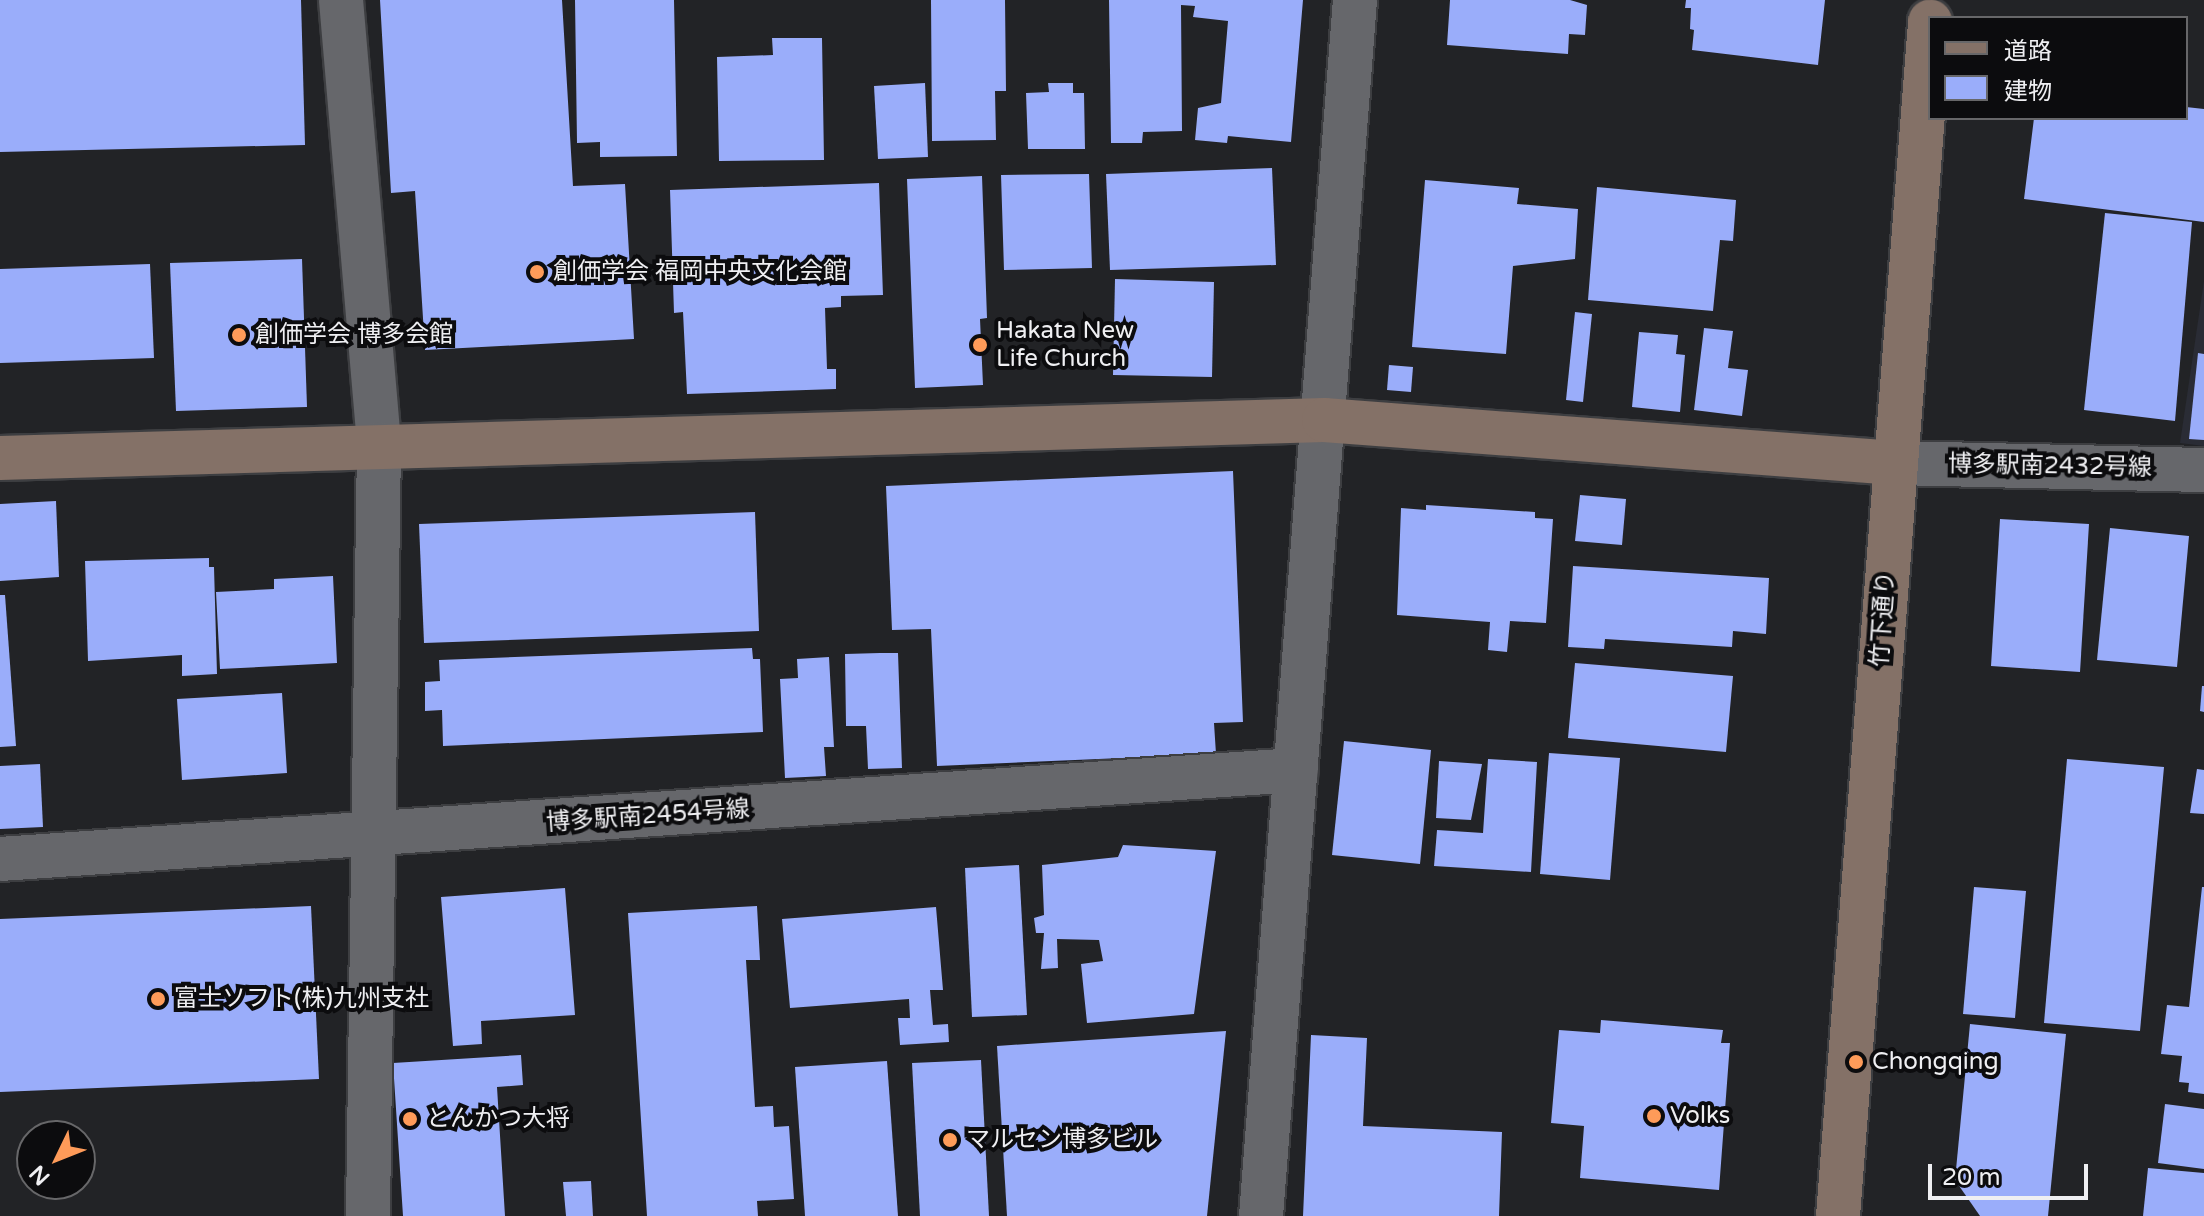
<!DOCTYPE html>
<html>
<head>
<meta charset="utf-8">
<style>
  body { margin:0 }
  #map { position:relative; width:2204px; height:1216px; overflow:hidden; background:#222326; font-family:"Varela Round","Noto Sans JP",sans-serif }
  div>[style] { position:absolute }
  .built>* { inset:0; background:#2a2c35 }
  .building>* { inset:0; background:#9aadfa }
  .roads { filter:drop-shadow(2px 0 #3d3e41) drop-shadow(-2px 0 #3d3e41) drop-shadow(0 2px #3d3e41) drop-shadow(0 -2px #3d3e41) }
  .street>* { height:44px; margin:-22px; padding:0 22px; transform-origin:22px; border-radius:22px; background:#66676b }
  .secondary>* { height:44px; margin:-22px; padding:0 22px; transform-origin:22px; border-radius:22px; background:#847167 }
  .dots>* { width:22px; height:22px; translate:-50% -50%; box-sizing:border-box; border:4px solid #0c0c0e; border-radius:50% }
  span { translate:-50% -50%; white-space:nowrap; text-align:center; line-height:1.15; -webkit-text-stroke:8px #0c0c0e; paint-order:stroke }
  .poi-label { font-size:24px; color:#efeff2 }
  .left { translate:0 -50%; text-align:left }
  .street-label { font-size:24px; color:#efeff2 }
  .legend { position:absolute; left:1928px; top:16px; width:260px; height:104px; box-sizing:border-box; background:#0c0c0e; border:2px solid #676769; margin:0; padding:10px 14px; list-style:none; font-size:24px; color:#efeff2 }
  .legend li { display:flex; align-items:center; gap:16px; height:40px }
  .legend b { width:40px; border:2px solid #676769 }
  .north { position:absolute; left:16px; top:1120px; width:80px; height:80px; box-sizing:border-box; background:#0c0c0e; border:2px solid #676769; border-radius:50%; rotate:227deg; font-size:22px; font-weight:700; line-height:32px; text-align:center; color:#efeff2 }
  .north::after { content:''; display:block; margin:auto; width:28px; height:36px; background:#fe9b59; clip-path:polygon(50% 0,100% 100%,50% 72%,0 100%) }
  .scale { position:absolute; left:1928px; top:1164px; width:160px; height:36px; box-sizing:border-box; border:4px solid #efeff2; border-top:0; padding-left:10px; font-size:24px; line-height:28px; white-space:nowrap; color:#efeff2; -webkit-text-stroke:6px #0c0c0e; paint-order:stroke }
</style>
</head>
<body>
<div id="map">
  <div class="built">
    <div style="clip-path:polygon(2204px 281px,2204px 446px,2180px 443px)"></div>
  </div>
  <div class="building">
    <div style="clip-path:polygon(0 0,301px 0,305px 145px,0 152px)"></div>
    <div style="clip-path:polygon(380px 0,562px 0,573px 186px,625px 184px,634px 339px,425px 350px,415px 191px,391px 193px)"></div>
    <div style="clip-path:polygon(575px 0,674px 0,677px 156px,600px 157px,600px 142px,577px 143px)"></div>
    <div style="clip-path:polygon(931px 0,1005px 0,1006px 91px,995px 91px,996px 140px,932px 141px)"></div>
    <div style="clip-path:polygon(1109px 0,1303px 0,1291px 142px,1228px 136px,1227px 143px,1195px 140px,1198px 108px,1221px 103px,1228px 21px,1193px 17px,1195px 6px,1181px 5px,1182px 131px,1143px 132px,1142px 143px,1111px 143px)"></div>
    <div style="clip-path:polygon(1450px 0,1570px 0,1587px 5px,1585px 35px,1569px 34px,1568px 54px,1447px 45px)"></div>
    <div style="clip-path:polygon(1686px 0,1825px 0,1818px 65px,1692px 50px,1694px 30px,1690px 29px,1691px 8px,1685px 8px)"></div>
    <div style="clip-path:polygon(772px 38px,822px 38px,824px 160px,719px 161px,717px 57px,773px 55px)"></div>
    <div style="clip-path:polygon(925px 83px,928px 157px,878px 159px,874px 86px)"></div>
    <div style="clip-path:polygon(1048px 83px,1073px 83px,1073px 93px,1084px 93px,1085px 149px,1028px 149px,1026px 93px,1049px 92px)"></div>
    <div style="clip-path:polygon(2186px 107px,2204px 109px,2204px 222px,2024px 199px,2034px 118px,2186px 118px)"></div>
    <div style="clip-path:polygon(1272px 168px,1276px 265px,1110px 270px,1106px 174px)"></div>
    <div style="clip-path:polygon(1089px 174px,1092px 268px,1004px 270px,1001px 175px)"></div>
    <div style="clip-path:polygon(982px 176px,987px 318px,980px 319px,983px 385px,915px 388px,907px 179px)"></div>
    <div style="clip-path:polygon(1425px 180px,1519px 188px,1517px 204px,1578px 209px,1575px 259px,1513px 266px,1506px 354px,1412px 347px)"></div>
    <div style="clip-path:polygon(879px 183px,883px 295px,841px 296px,841px 307px,825px 308px,827px 369px,836px 369px,836px 389px,687px 394px,683px 312px,674px 313px,670px 190px)"></div>
    <div style="clip-path:polygon(1597px 187px,1736px 200px,1733px 241px,1720px 240px,1713px 311px,1588px 300px)"></div>
    <div style="clip-path:polygon(2105px 213px,2192px 222px,2175px 421px,2084px 410px)"></div>
    <div style="clip-path:polygon(302px 259px,307px 407px,176px 411px,170px 263px)"></div>
    <div style="clip-path:polygon(150px 264px,154px 358px,0 363px,0 269px)"></div>
    <div style="clip-path:polygon(1115px 279px,1214px 282px,1212px 377px,1113px 375px)"></div>
    <div style="clip-path:polygon(1575px 312px,1592px 314px,1583px 402px,1566px 400px)"></div>
    <div style="clip-path:polygon(1704px 328px,1733px 331px,1728px 368px,1748px 370px,1742px 416px,1694px 410px)"></div>
    <div style="clip-path:polygon(1639px 332px,1678px 335px,1676px 354px,1685px 355px,1680px 412px,1632px 407px)"></div>
    <div style="clip-path:polygon(2198px 353px,2204px 354px,2204px 440px,2189px 439px)"></div>
    <div style="clip-path:polygon(1389px 365px,1413px 367px,1411px 392px,1387px 390px)"></div>
    <div style="clip-path:polygon(1233px 471px,1243px 722px,1214px 723px,1216px 754px,937px 766px,931px 629px,892px 630px,886px 486px)"></div>
    <div style="clip-path:polygon(1580px 495px,1626px 499px,1622px 545px,1575px 541px)"></div>
    <div style="clip-path:polygon(56px 501px,59px 577px,0 581px,0 504px)"></div>
    <div style="clip-path:polygon(1426px 505px,1535px 512px,1535px 518px,1553px 519px,1546px 623px,1510px 621px,1507px 652px,1488px 650px,1490px 622px,1397px 615px,1401px 508px,1426px 510px)"></div>
    <div style="clip-path:polygon(755px 512px,759px 631px,424px 643px,419px 524px)"></div>
    <div style="clip-path:polygon(2000px 519px,2089px 524px,2080px 672px,1991px 666px)"></div>
    <div style="clip-path:polygon(2110px 528px,2189px 536px,2177px 667px,2097px 660px)"></div>
    <div style="clip-path:polygon(209px 558px,209px 567px,214px 567px,217px 674px,182px 676px,182px 655px,88px 661px,85px 561px)"></div>
    <div style="clip-path:polygon(1573px 566px,1769px 578px,1766px 634px,1733px 631px,1732px 647px,1605px 639px,1604px 649px,1568px 647px)"></div>
    <div style="clip-path:polygon(333px 576px,337px 663px,220px 669px,216px 592px,274px 589px,274px 579px)"></div>
    <div style="clip-path:polygon(0 595px,5px 595px,16px 746px,0 747px)"></div>
    <div style="clip-path:polygon(752px 648px,753px 659px,760px 659px,763px 732px,443px 746px,442px 710px,425px 711px,425px 682px,440px 681px,439px 660px)"></div>
    <div style="clip-path:polygon(880px 653px,898px 653px,902px 768px,868px 769px,866px 726px,846px 726px,845px 654px)"></div>
    <div style="clip-path:polygon(829px 657px,834px 747px,824px 747px,826px 776px,785px 778px,780px 679px,798px 678px,797px 659px)"></div>
    <div style="clip-path:polygon(1575px 663px,1733px 676px,1726px 752px,1568px 738px)"></div>
    <div style="clip-path:polygon(2202px 686px,2204px 686px,2204px 712px,2200px 711px)"></div>
    <div style="clip-path:polygon(282px 693px,287px 773px,182px 780px,177px 699px)"></div>
    <div style="clip-path:polygon(1344px 741px,1431px 750px,1420px 864px,1332px 855px)"></div>
    <div style="clip-path:polygon(1549px 753px,1620px 758px,1610px 880px,1540px 874px)"></div>
    <div style="clip-path:polygon(1488px 759px,1537px 762px,1531px 872px,1434px 866px,1437px 830px,1483px 833px)"></div>
    <div style="clip-path:polygon(2067px 759px,2164px 767px,2140px 1031px,2044px 1023px)"></div>
    <div style="clip-path:polygon(1439px 761px,1482px 764px,1471px 820px,1436px 818px)"></div>
    <div style="clip-path:polygon(40px 764px,43px 827px,0 829px,0 766px)"></div>
    <div style="clip-path:polygon(2197px 769px,2204px 770px,2204px 814px,2190px 813px)"></div>
    <div style="clip-path:polygon(1123px 845px,1216px 851px,1194px 1014px,1087px 1023px,1081px 964px,1103px 961px,1099px 940px,1057px 939px,1058px 968px,1041px 969px,1044px 933px,1036px 933px,1034px 918px,1044px 915px,1042px 865px,1118px 857px)"></div>
    <div style="clip-path:polygon(1019px 865px,1027px 1015px,972px 1017px,965px 868px)"></div>
    <div style="clip-path:polygon(1974px 887px,2026px 891px,2015px 1018px,1963px 1014px)"></div>
    <div style="clip-path:polygon(2202px 887px,2204px 887px,2204px 1094px,2188px 1092px,2189px 1083px,2179px 1082px,2182px 1056px,2161px 1054px,2167px 1005px,2189px 1007px)"></div>
    <div style="clip-path:polygon(565px 888px,575px 1015px,481px 1021px,482px 1044px,453px 1046px,441px 897px)"></div>
    <div style="clip-path:polygon(311px 906px,319px 1079px,0 1092px,0 919px)"></div>
    <div style="clip-path:polygon(757px 906px,760px 960px,746px 960px,755px 1107px,773px 1106px,774px 1127px,789px 1126px,794px 1199px,757px 1201px,758px 1216px,647px 1216px,628px 913px)"></div>
    <div style="clip-path:polygon(936px 907px,943px 990px,930px 990px,933px 1025px,948px 1024px,949px 1042px,900px 1045px,898px 1018px,910px 1018px,909px 999px,790px 1008px,782px 919px)"></div>
    <div style="clip-path:polygon(1601px 1020px,1723px 1030px,1721px 1043px,1730px 1043px,1719px 1190px,1580px 1178px,1584px 1126px,1551px 1123px,1559px 1030px,1600px 1033px)"></div>
    <div style="clip-path:polygon(1970px 1024px,2066px 1034px,2048px 1216px,1980px 1216px,1955px 1180px)"></div>
    <div style="clip-path:polygon(1226px 1031px,1207px 1216px,1007px 1216px,997px 1046px)"></div>
    <div style="clip-path:polygon(1311px 1035px,1367px 1038px,1363px 1126px,1502px 1132px,1499px 1216px,1303px 1216px)"></div>
    <div style="clip-path:polygon(521px 1055px,523px 1085px,497px 1087px,505px 1216px,403px 1216px,393px 1063px)"></div>
    <div style="clip-path:polygon(981px 1060px,989px 1216px,920px 1216px,912px 1063px)"></div>
    <div style="clip-path:polygon(887px 1061px,898px 1216px,805px 1216px,795px 1067px)"></div>
    <div style="clip-path:polygon(2165px 1104px,2204px 1109px,2204px 1169px,2158px 1163px)"></div>
    <div style="clip-path:polygon(2148px 1168px,2204px 1173px,2204px 1216px,2143px 1216px)"></div>
    <div style="clip-path:polygon(591px 1181px,593px 1216px,566px 1216px,563px 1182px)"></div>
  </div>
  <div class="roads">
    <div class="street">
      <div style="left:341px;top:0;width:446px;rotate:85.1deg"></div>
      <div style="left:379px;top:444px;width:772px;rotate:90.82deg"></div>
      <div style="left:1895px;top:463px;width:309px;rotate:1.3deg"></div>
      <div style="left:0;top:859px;width:1299px;rotate:-3.93deg"></div>
      <div style="left:1261px;top:1216px;width:1220px;rotate:-85.58deg"></div>
    </div>
    <div class="secondary">
      <div style="left:0;top:458px;width:1325px;rotate:-1.64deg"></div>
      <div style="left:1324px;top:420px;width:573px;rotate:4.31deg"></div>
      <div style="left:1838px;top:1216px;width:1198px;rotate:-85.59deg"></div>
    </div>
  </div>
  <div class="dots">
    <div style="left:537px;top:272px;background:#fe9b59"></div>
    <div style="left:239px;top:335px;background:#fe9b59"></div>
    <div style="left:980px;top:345px;background:#fe9b59"></div>
    <div style="left:158px;top:999px;background:#fe9b59"></div>
    <div style="left:1856px;top:1062px;background:#fe9b59"></div>
    <div style="left:1654px;top:1116px;background:#fe9b59"></div>
    <div style="left:410px;top:1119px;background:#fe9b59"></div>
    <div style="left:950px;top:1140px;background:#fe9b59"></div>
  </div>
  <div class="poi-label">
    <span class="left" style="left:553px;top:272px">創価学会 福岡中央文化会館</span>
    <span class="left" style="left:996px;top:345px">Hakata New<br>Life Church</span>
    <span class="left" style="left:255px;top:335px">創価学会 博多会館</span>
    <span class="left" style="left:174px;top:999px">富士ソフト(株)九州支社</span>
    <span class="left" style="left:1872px;top:1062px">Chongqing</span>
    <span class="left" style="left:1670px;top:1116px">Volks</span>
    <span class="left" style="left:426px;top:1119px">とんかつ大将</span>
    <span class="left" style="left:966px;top:1140px">マルセン博多ビル</span>
  </div>
  <div class="street-label">
    <span style="left:2050px;top:466px;rotate:1deg">博多駅南2432号線</span>
    <span style="left:1883px;top:619px;rotate:-86deg">竹下通り</span>
    <span style="left:648px;top:816px;rotate:-4deg">博多駅南2454号線</span>
  </div>
  <ul class="legend">
  <li><b style="height:10px;background:#847167"></b>道路</li>
  <li><b style="height:22px;background:#9aadfa"></b>建物</li>
  </ul>
  <div class="north">N</div>
  <div class="scale">20 m</div>
</div>
</body>
</html>
